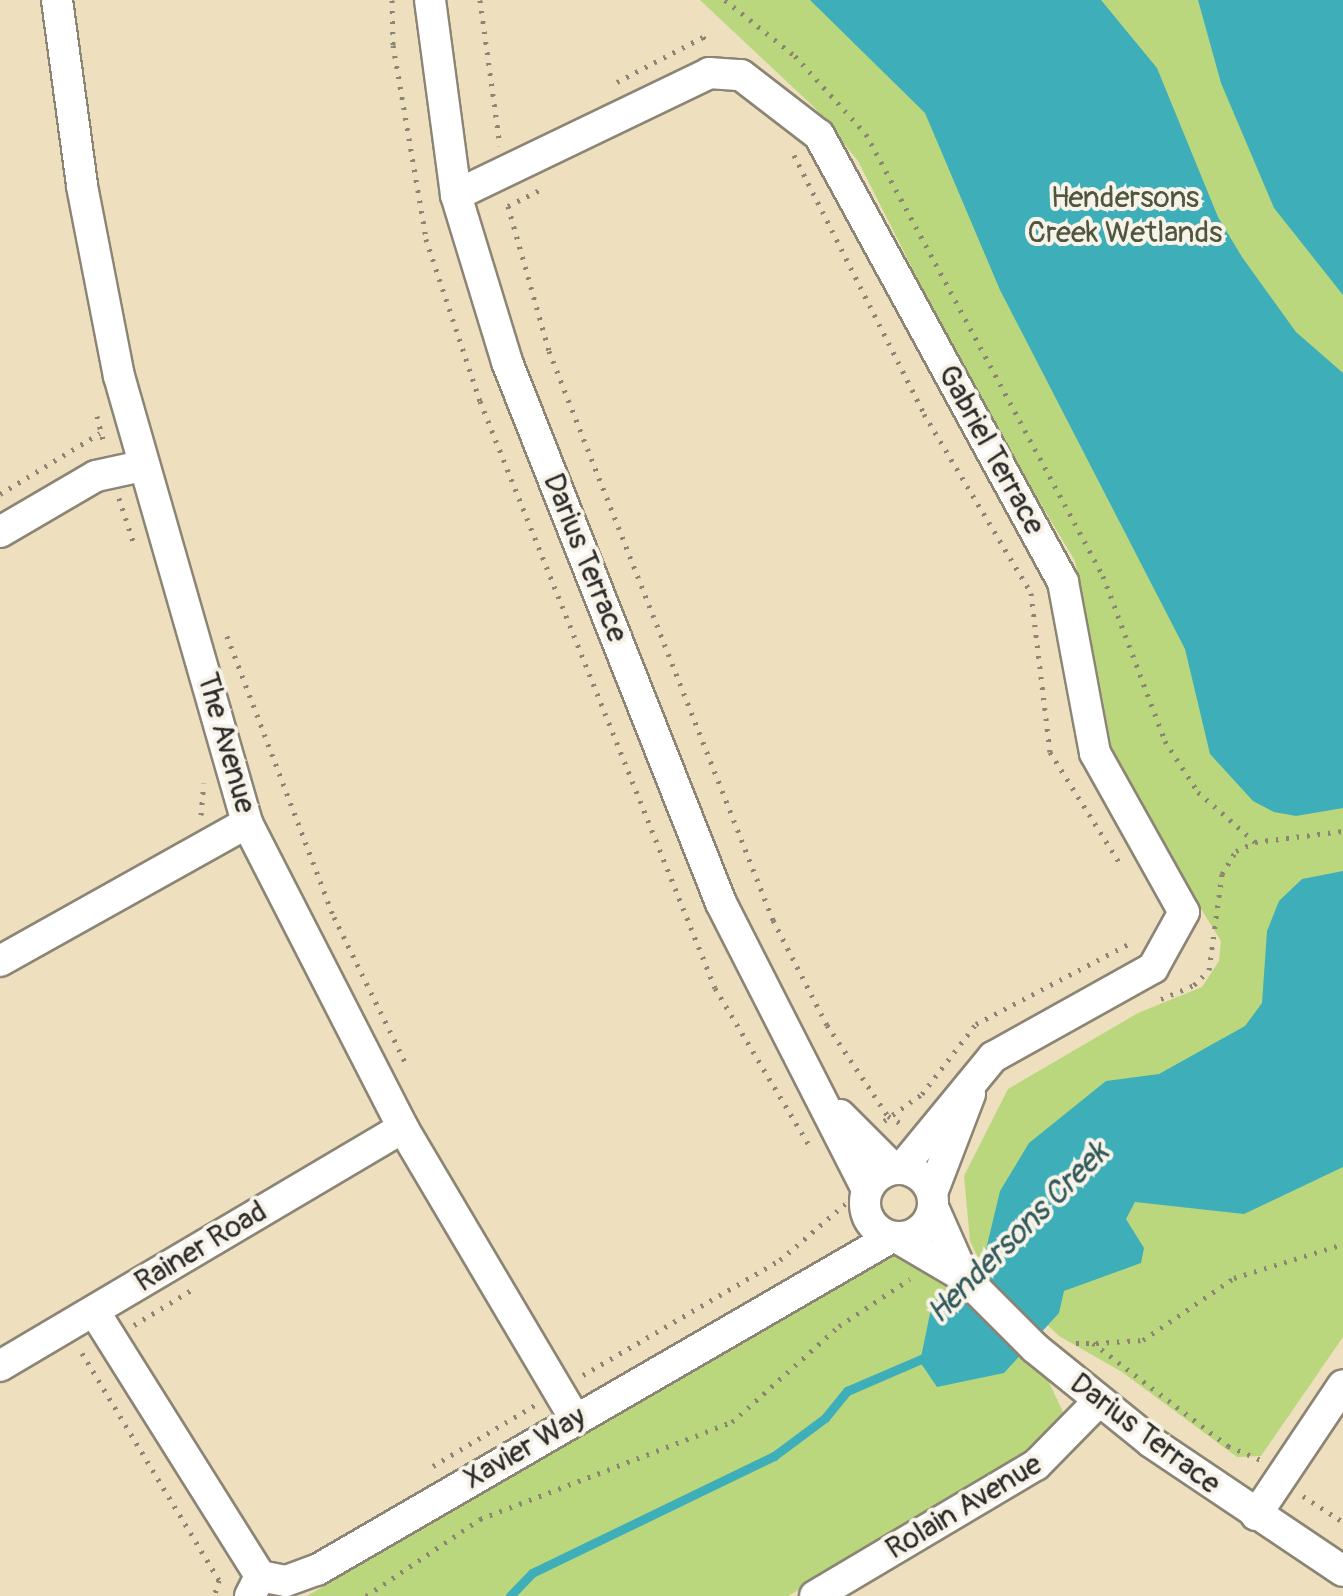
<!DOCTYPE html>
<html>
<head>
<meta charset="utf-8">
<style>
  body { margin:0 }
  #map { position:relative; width:1343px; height:1596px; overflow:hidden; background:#eedfbf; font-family:Pangolin,sans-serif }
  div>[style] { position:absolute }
  .green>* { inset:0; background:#bad77e }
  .water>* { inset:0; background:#3eafb8 }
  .stream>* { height:9px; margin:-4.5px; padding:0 4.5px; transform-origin:4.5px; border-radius:4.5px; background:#3eafb8 }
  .path>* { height:5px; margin-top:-2.5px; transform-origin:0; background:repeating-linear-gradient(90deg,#8c8575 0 2.5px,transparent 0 10.5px) }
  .roads { filter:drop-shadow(2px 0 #8c8575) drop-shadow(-2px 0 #8c8575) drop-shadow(0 2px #8c8575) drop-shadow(0 -2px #8c8575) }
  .street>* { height:30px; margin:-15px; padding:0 15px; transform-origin:15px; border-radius:15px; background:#fff }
  .street>.ring { margin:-15px; padding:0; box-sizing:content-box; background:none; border:30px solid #fff; border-radius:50% }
  span { translate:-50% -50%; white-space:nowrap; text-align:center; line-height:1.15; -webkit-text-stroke:8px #f7f3e8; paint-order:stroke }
  .park-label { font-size:30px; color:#4f5640 }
  .street-label { font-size:30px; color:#2b2b2b }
  .water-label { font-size:32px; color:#32595c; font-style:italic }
</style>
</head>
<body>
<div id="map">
  <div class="green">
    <div style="clip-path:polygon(700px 0,1343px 0,1343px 1337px,1261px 1456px,1237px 1457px,1122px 1372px,1059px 1336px,978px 1258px,970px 1241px,964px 1176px,1008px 1089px,1138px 1013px,1202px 987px,1219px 961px,1221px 941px,1117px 775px,1075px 561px,982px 406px,858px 161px,816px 109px)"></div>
    <div style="clip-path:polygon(895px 1250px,940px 1275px,1047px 1378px,1063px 1412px,1030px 1451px,788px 1596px,307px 1596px)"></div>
  </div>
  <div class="water">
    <div style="clip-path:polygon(810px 0,1101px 0,1157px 68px,1218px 217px,1242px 257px,1296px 332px,1343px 373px,1343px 808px,1296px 816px,1274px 812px,1253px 801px,1210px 754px,1185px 649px,1000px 290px,925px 113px)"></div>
    <div style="clip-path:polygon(1198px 0,1343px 0,1343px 295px,1274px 208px,1221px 83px)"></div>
    <div style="clip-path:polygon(1343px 871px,1343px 1167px,1244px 1214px,1135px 1202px,1126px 1219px,1144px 1248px,1141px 1263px,1064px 1291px,1059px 1313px,1004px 1373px,937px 1387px,920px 1362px,933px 1299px,948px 1299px,983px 1262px,1000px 1191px,1029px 1143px,1106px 1081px,1159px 1074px,1245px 1026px,1262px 1003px,1267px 931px,1279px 901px,1302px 879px)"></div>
  </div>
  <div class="stream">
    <div style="left:510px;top:1596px;width:32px;rotate:-46deg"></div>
    <div style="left:532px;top:1573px;width:269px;rotate:-25.8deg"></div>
    <div style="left:774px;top:1456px;width:64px;rotate:-36.7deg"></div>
    <div style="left:825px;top:1418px;width:35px;rotate:-51deg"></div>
    <div style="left:847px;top:1391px;width:90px;rotate:-23.4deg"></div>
  </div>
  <div class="path">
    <div style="left:392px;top:0;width:45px;rotate:88.7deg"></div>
    <div style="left:393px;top:45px;width:197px;rotate:80.3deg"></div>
    <div style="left:426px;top:239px;width:171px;rotate:71.6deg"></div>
    <div style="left:480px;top:401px;width:632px;rotate:68.18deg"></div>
    <div style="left:715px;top:988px;width:185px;rotate:59.1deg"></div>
    <div style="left:480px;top:0;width:147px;rotate:82.2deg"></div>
    <div style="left:725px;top:0;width:90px;rotate:38.7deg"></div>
    <div style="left:795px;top:56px;width:105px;rotate:47.7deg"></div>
    <div style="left:866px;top:134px;width:502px;rotate:61.8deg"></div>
    <div style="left:1103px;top:576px;width:176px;rotate:69.4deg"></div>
    <div style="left:1165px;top:741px;width:61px;rotate:57.1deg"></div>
    <div style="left:1198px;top:792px;width:76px;rotate:41.3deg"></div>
    <div style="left:617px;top:82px;width:97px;rotate:-27.6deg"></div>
    <div style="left:703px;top:37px;width:7px;rotate:56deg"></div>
    <div style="left:794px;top:155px;width:290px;rotate:63.3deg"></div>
    <div style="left:924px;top:414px;width:209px;rotate:59.1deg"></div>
    <div style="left:1031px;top:593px;width:160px;rotate:83.2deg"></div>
    <div style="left:1050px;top:752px;width:136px;rotate:57.9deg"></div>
    <div style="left:508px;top:206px;width:36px;rotate:-27deg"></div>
    <div style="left:508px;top:206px;width:151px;rotate:74.2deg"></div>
    <div style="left:549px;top:351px;width:612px;rotate:68.51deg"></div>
    <div style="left:773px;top:920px;width:118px;rotate:62.8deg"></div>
    <div style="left:827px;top:1025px;width:110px;rotate:56.2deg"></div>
    <div style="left:888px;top:1116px;width:14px;rotate:30deg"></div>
    <div style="left:97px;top:416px;width:29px;rotate:76deg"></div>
    <div style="left:0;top:494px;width:117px;rotate:-31.4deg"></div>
    <div style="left:119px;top:498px;width:48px;rotate:71.9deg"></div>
    <div style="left:227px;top:636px;width:301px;rotate:69.2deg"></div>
    <div style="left:334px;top:917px;width:164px;rotate:63.9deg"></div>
    <div style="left:201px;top:815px;width:32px;rotate:-85deg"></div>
    <div style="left:1161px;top:999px;width:36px;rotate:-23deg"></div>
    <div style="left:1194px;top:985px;width:21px;rotate:-45deg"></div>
    <div style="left:1209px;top:970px;width:97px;rotate:-82.3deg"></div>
    <div style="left:1222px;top:874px;width:27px;rotate:-59deg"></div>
    <div style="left:1236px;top:851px;width:21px;rotate:-25deg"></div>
    <div style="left:1255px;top:842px;width:89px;rotate:-7.1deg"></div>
    <div style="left:884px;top:1121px;width:47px;rotate:-35.4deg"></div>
    <div style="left:922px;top:1094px;width:88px;rotate:-52.4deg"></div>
    <div style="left:976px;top:1024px;width:178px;rotate:-27.7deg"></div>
    <div style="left:134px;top:1325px;width:69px;rotate:-31.4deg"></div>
    <div style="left:1076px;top:1343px;width:17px"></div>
    <div style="left:1093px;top:1343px;width:170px;rotate:37.3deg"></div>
    <div style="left:1228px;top:1446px;width:36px;rotate:23deg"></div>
    <div style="left:1096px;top:1343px;width:47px;rotate:-3.7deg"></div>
    <div style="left:1143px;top:1340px;width:110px;rotate:-34.3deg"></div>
    <div style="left:1234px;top:1278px;width:114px;rotate:-17.3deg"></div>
    <div style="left:82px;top:1353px;width:265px;rotate:58.9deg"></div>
    <div style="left:219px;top:1580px;width:17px;rotate:107deg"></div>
    <div style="left:583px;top:1375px;width:228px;rotate:-30.3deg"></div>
    <div style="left:780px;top:1260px;width:86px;rotate:-40.7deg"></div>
    <div style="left:433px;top:1466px;width:119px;rotate:-30.9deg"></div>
    <div style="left:1303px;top:1496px;width:48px;rotate:33deg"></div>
    <div style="left:366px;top:1596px;width:138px;rotate:-34deg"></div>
    <div style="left:480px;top:1519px;width:270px;rotate:-21.1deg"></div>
    <div style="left:732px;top:1422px;width:144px;rotate:-41.9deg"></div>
    <div style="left:839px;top:1326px;width:85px;rotate:-33.5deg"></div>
  </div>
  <div class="roads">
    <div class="street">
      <div style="left:57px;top:0;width:188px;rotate:82.3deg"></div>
      <div style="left:82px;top:186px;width:194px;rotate:79deg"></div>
      <div style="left:119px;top:376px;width:465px;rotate:74deg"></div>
      <div style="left:247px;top:823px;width:343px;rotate:62.9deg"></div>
      <div style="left:403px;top:1128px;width:338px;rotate:59.4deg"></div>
      <div style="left:430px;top:0;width:197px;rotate:82.4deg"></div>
      <div style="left:456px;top:195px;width:175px;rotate:73deg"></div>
      <div style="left:507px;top:362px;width:582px;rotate:68.42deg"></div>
      <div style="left:721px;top:903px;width:322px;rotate:63deg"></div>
      <div style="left:456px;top:195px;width:281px;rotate:-25.7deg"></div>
      <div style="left:709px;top:73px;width:32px;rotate:4deg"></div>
      <div style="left:741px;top:75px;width:98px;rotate:37.6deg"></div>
      <div style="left:819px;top:135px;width:509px;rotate:61.37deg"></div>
      <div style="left:1063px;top:582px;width:174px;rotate:79.4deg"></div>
      <div style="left:1095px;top:753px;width:182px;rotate:60.8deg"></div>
      <div style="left:1184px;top:912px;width:64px;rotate:119deg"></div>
      <div style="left:1153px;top:968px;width:183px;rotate:150.9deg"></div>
      <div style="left:993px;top:1057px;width:145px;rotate:129.4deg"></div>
      <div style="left:0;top:532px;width:111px;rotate:-30.3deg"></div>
      <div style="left:96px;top:476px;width:47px;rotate:-12.3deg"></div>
      <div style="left:0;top:961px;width:283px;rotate:-29.2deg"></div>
      <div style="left:840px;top:1115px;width:76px;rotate:45deg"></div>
      <div class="ring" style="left:865px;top:1169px;width:38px;height:38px"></div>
      <div style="left:932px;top:1193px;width:106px;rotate:-69deg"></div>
      <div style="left:933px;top:1207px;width:77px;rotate:66.1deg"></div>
      <div style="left:898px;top:1238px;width:77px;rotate:30.6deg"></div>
      <div style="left:964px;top:1277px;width:100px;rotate:45deg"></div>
      <div style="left:1035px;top:1348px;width:149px;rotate:39deg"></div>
      <div style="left:1151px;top:1442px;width:231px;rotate:33.9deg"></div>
      <div style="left:94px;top:1311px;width:313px;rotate:57.9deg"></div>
      <div style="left:0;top:1366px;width:468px;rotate:-30.6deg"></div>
      <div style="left:1256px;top:1515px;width:156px;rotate:-56.2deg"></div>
      <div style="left:250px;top:1596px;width:22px;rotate:-63deg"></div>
      <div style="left:260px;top:1576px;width:26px;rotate:11deg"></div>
      <div style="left:286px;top:1581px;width:33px;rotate:-20deg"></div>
      <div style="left:317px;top:1570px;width:664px;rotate:-30.08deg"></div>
      <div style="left:815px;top:1596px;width:257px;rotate:-30.7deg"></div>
      <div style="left:1036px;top:1465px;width:90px;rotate:-45.5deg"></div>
    </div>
  </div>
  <div class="park-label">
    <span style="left:1125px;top:215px">Hendersons<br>Creek Wetlands</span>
  </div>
  <div class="street-label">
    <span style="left:991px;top:450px;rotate:61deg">Gabriel Terrace</span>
    <span style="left:585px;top:558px;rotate:68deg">Darius Terrace</span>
    <span style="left:226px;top:743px;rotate:74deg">The Avenue</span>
    <span style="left:201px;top:1247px;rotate:-31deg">Rainer Road</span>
    <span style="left:1145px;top:1434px;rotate:37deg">Darius Terrace</span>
    <span style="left:525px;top:1448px;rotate:-30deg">Xavier Way</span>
    <span style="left:964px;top:1507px;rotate:-31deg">Rolain Avenue</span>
  </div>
  <div class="water-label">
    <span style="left:1018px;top:1233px;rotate:-45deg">Hendersons Creek</span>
  </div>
</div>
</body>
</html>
